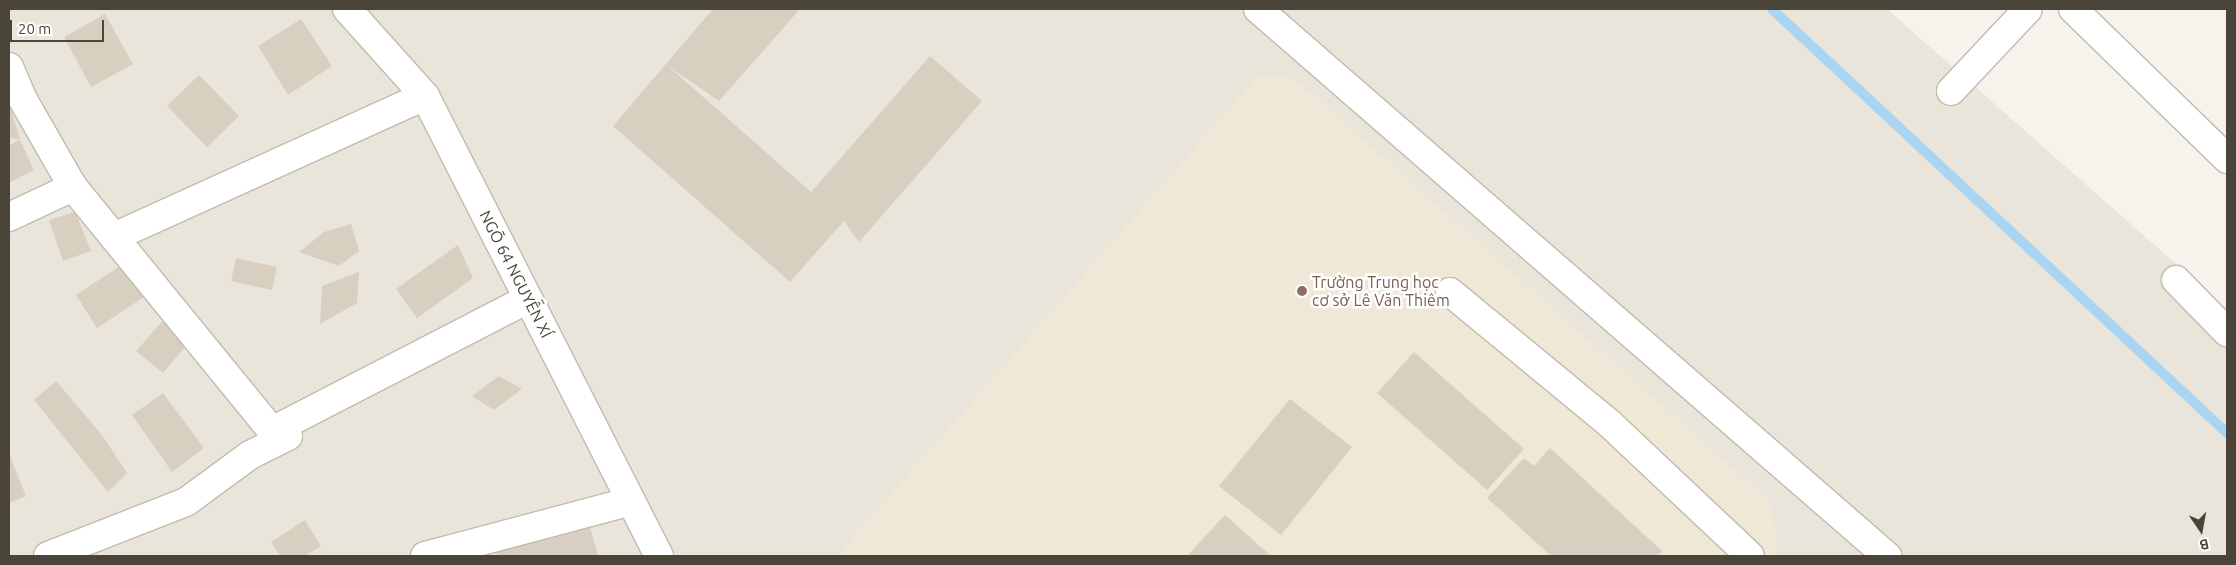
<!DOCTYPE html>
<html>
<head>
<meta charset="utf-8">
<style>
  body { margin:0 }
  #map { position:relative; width:2236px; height:565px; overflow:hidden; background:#f6f3ec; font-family:Ubuntu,sans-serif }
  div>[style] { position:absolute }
  .residential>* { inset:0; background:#eae5da }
  .education>* { inset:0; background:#efe8d6 }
  .stream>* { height:10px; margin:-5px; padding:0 5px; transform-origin:5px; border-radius:5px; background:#a9d4f2 }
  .building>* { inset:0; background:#d8cfc1 }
  .roads { filter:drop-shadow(1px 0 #c2bbae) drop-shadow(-1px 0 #c2bbae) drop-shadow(0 1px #c2bbae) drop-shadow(0 -1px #c2bbae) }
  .minor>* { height:28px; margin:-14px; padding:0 14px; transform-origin:14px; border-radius:14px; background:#fff }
  .dots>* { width:14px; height:14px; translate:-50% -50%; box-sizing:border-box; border:2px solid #fff; border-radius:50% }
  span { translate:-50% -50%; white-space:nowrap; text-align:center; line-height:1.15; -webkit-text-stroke:5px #fff; paint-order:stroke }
  .street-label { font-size:16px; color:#4b4439 }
  .education-label { font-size:16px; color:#785e54 }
  .left { translate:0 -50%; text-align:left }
  .frame { position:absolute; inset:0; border:10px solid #4b4439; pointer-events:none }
  .north { position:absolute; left:2176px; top:505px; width:50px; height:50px; -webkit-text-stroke:4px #fff; paint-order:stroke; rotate:168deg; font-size:14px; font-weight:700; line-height:20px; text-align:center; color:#4b4439 }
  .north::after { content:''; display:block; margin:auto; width:18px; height:22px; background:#4b4439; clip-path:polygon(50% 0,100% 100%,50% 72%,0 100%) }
  .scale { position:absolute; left:10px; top:20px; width:94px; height:22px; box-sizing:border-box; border:2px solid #4b4439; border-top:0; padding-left:6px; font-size:15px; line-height:18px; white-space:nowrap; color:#4b4439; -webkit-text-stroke:4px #fff; paint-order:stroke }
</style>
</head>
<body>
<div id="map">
  <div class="residential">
    <div style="clip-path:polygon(9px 9px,1887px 9px,2227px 309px,2227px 556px,9px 556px)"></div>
  </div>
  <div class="education">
    <div style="clip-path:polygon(1259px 75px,1280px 75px,1299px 83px,1769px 500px,1776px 534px,1774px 556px,837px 556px)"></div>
  </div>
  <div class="stream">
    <div style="left:1772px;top:9px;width:622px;rotate:42.98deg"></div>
  </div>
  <div class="building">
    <div style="clip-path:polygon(713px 9px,800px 9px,719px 101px,668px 66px,811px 192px,930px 56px,982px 101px,859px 242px,844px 221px,790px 282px,613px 126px)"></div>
    <div style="clip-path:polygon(105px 14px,133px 64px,91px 87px,64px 37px)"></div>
    <div style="clip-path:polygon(301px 19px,332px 66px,288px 95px,258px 46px)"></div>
    <div style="clip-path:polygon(199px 75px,239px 116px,207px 147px,167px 106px)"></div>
    <div style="clip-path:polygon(9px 101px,20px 140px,9px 137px)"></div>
    <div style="clip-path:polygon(20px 140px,34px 170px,9px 183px,9px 145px)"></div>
    <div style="clip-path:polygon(75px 212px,91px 251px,63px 261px,49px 220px)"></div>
    <div style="clip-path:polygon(351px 224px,359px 251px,339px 266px,299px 252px,324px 232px)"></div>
    <div style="clip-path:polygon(458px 245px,473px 278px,417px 318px,396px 289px)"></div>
    <div style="clip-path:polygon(236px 258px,277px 267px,272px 290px,231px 281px)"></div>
    <div style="clip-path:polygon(126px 262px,147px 295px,97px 328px,76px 295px)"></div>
    <div style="clip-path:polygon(359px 272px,357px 303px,320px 324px,322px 286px)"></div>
    <div style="clip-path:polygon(167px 316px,186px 346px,163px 373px,136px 351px)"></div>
    <div style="clip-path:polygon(1414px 352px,1524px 449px,1487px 490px,1377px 393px)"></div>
    <div style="clip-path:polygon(499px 376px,522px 389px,494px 410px,472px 396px)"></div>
    <div style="clip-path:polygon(56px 381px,102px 435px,127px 473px,108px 492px,34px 400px)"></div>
    <div style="clip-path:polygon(163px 393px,204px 448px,172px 472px,132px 415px)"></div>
    <div style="clip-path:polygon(1290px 399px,1352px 447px,1281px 535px,1219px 486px)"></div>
    <div style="clip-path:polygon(1550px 448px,1662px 551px,1657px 556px,1551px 556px,1487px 498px,1524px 458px,1534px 466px)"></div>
    <div style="clip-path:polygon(9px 454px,26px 496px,9px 503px)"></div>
    <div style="clip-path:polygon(1225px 515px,1270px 555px,1269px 556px,1187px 556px)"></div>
    <div style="clip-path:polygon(305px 520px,321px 546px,305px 556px,280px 556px,271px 542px)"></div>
    <div style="clip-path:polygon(589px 523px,598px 556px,498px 556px,496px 548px)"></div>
  </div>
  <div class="roads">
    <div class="minor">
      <div style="left:347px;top:9px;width:117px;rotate:48.1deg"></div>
      <div style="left:425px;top:96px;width:516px;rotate:63.04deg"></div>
      <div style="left:1258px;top:9px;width:834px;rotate:41.01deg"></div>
      <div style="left:2073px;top:9px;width:215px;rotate:44.2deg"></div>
      <div style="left:9px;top:67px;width:34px;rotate:67deg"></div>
      <div style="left:22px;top:98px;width:103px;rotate:60.2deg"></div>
      <div style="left:73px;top:187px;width:315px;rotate:50.8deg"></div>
      <div style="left:1951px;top:91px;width:112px;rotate:-46.8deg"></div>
      <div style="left:9px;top:217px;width:71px;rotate:-25.1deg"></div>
      <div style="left:114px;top:237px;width:341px;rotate:-24.4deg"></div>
      <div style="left:2176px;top:280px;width:73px;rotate:45.6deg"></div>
      <div style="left:1450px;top:292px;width:207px;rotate:39.5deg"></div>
      <div style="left:1610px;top:424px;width:192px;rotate:43.3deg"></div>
      <div style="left:48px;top:556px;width:148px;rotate:-21.4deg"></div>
      <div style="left:186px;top:502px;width:79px;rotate:-36.3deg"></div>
      <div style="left:250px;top:455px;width:42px;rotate:-26.6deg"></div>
      <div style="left:288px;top:436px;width:17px;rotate:-163deg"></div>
      <div style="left:272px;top:431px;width:288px;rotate:-27.3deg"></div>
      <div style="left:425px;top:556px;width:213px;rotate:-14.9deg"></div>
    </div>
  </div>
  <div class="dots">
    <div style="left:1302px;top:291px;background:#8d6e63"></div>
  </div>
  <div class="street-label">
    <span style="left:516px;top:274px;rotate:63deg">NGÕ 64 NGUYỄN XÍ</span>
  </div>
  <div class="education-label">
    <span class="left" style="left:1312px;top:291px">Trường Trung học<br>cơ sở Lê Văn Thiêm</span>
  </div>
  <div class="frame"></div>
  <div class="north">B</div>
  <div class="scale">20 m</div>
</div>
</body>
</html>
